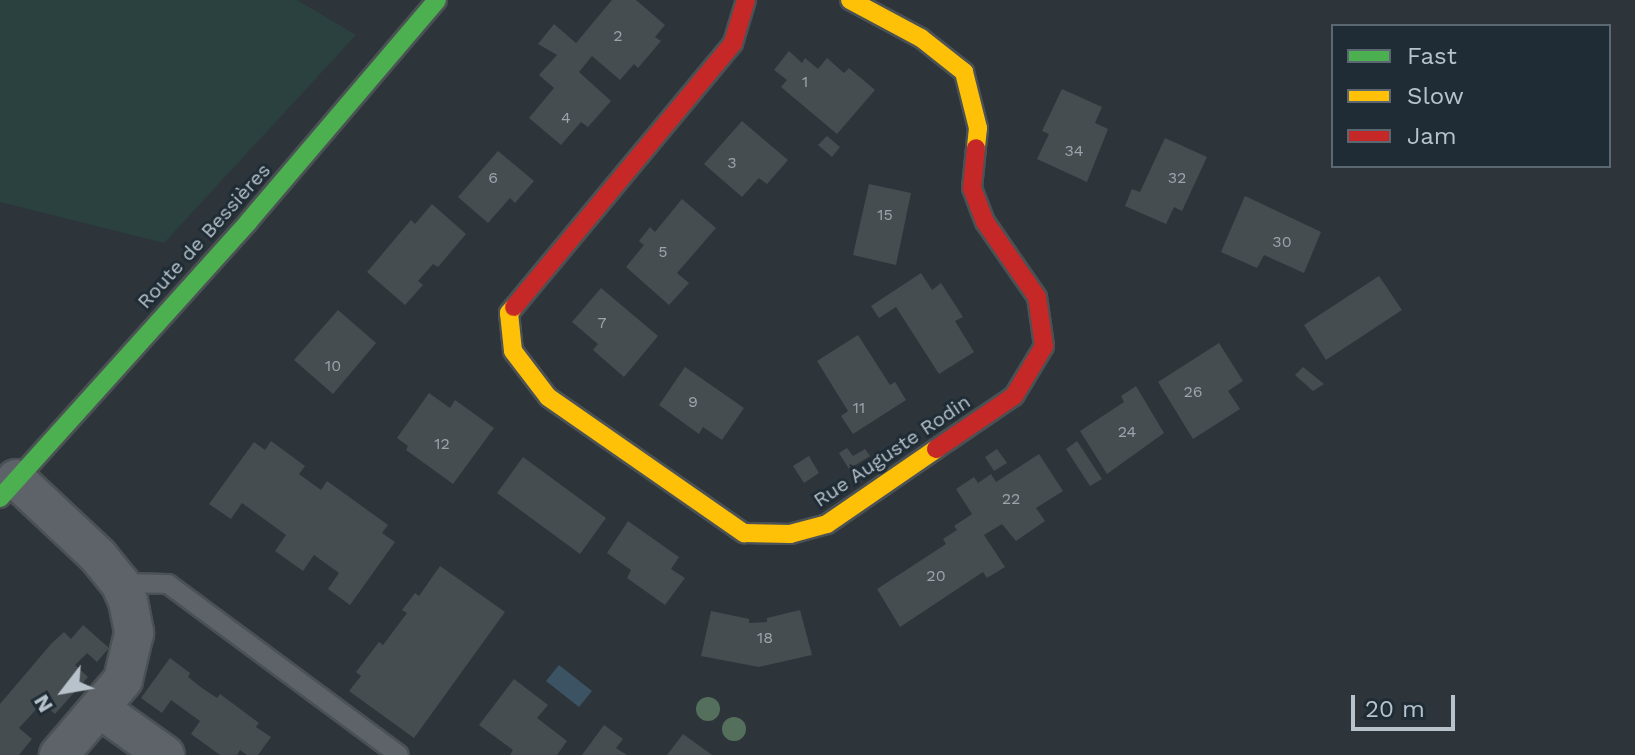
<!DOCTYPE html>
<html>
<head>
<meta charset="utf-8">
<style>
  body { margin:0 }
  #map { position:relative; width:1635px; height:755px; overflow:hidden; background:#2d353a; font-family:"Work Sans",sans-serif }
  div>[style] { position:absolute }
  .green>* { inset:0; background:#2a4140 }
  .water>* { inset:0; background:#3c5364 }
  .building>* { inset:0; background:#464d51 }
  .roads { filter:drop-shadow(2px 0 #4b5154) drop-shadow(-2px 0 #4b5154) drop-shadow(0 2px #4b5154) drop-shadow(0 -2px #4b5154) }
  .lane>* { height:18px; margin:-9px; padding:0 9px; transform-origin:9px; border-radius:9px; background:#5d6368 }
  .street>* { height:38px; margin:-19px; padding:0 19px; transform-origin:19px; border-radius:19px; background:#5d6368 }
  .fast>* { height:18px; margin:-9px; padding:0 9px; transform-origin:9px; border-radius:9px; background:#4caf50 }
  .slow>* { height:18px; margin:-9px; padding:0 9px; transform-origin:9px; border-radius:9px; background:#ffc107 }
  .jam>* { height:18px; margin:-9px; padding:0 9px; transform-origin:9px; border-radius:9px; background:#c62828 }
  .trees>* { width:24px; height:24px; margin:-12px; border-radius:50%; background:#556f5d }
  span { translate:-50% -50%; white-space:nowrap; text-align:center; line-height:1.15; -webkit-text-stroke:6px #1f2c35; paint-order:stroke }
  .number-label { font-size:16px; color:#9ba5ac }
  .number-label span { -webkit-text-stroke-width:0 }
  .street-label { font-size:20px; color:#b7c2ca }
  .legend { position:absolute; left:1331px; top:24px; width:280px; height:144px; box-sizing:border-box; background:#1f2c35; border:2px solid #5c6871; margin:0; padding:10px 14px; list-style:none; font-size:24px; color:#b7c2ca }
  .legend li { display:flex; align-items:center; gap:16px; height:40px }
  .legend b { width:40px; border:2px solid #5c6871 }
  .north { position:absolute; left:24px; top:651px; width:80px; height:80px; -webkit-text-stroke:6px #1f2c35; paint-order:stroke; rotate:239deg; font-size:22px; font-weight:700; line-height:32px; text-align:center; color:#b7c2ca }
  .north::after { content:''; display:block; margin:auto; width:28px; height:36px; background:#b7c2ca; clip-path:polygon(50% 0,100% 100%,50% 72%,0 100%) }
  .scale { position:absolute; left:1351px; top:695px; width:104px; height:36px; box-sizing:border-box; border:4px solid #b7c2ca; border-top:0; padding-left:10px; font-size:24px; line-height:28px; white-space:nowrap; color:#b7c2ca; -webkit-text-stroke:6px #1f2c35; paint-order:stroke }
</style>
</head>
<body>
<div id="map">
  <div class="green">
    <div style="clip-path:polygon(0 0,297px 0,356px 35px,164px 243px,0 202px)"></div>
  </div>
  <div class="water">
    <div style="clip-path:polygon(559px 665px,592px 691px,579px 707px,546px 681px)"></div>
  </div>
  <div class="building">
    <div style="clip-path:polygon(612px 0,636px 0,665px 25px,655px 37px,661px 41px,638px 68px,634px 64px,620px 80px,592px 56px,579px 72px,611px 101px,588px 127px,581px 122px,561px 145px,529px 118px,554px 88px,539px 75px,557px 55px,538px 44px,554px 24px,576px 43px)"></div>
    <div style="clip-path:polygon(789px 51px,802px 63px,805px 58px,818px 69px,827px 58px,844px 73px,849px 68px,875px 90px,837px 134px,781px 87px,787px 80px,774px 70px)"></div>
    <div style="clip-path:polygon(1062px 89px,1102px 107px,1095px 123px,1108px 129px,1087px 182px,1037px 159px,1049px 134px,1042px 131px)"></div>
    <div style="clip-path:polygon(742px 121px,788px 160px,767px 184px,759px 178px,742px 197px,704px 164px)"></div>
    <div style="clip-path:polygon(827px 136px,840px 147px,832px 157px,818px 145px)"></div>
    <div style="clip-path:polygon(1165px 138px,1207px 157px,1182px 211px,1174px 207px,1166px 224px,1125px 206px,1132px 189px,1140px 192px)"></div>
    <div style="clip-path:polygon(498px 151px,534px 181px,515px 203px,510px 198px,488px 223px,458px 197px)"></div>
    <div style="clip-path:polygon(869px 184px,911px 193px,896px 265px,853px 255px)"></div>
    <div style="clip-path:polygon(1245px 196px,1321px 232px,1304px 273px,1264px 255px,1257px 268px,1221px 252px)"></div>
    <div style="clip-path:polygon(682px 199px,716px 228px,677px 273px,689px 283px,669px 305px,626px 267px,644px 245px,639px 241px,650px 227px,655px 232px)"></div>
    <div style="clip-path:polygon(432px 204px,466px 234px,438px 267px,433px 264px,418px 281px,423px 285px,405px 305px,367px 272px,411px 220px,415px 224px)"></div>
    <div style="clip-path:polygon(921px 273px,932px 290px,941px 283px,963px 317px,955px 321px,974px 352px,939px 374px,896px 307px,879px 318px,871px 306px)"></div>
    <div style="clip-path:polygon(1379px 276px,1402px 310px,1326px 360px,1304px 325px)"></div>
    <div style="clip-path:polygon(601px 288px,658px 336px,624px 377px,593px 350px,598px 344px,572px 322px)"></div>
    <div style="clip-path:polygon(338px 310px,376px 343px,333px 394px,294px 360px)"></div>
    <div style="clip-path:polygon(858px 335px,890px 385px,895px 382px,906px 400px,853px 434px,841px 416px,848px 411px,817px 361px)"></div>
    <div style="clip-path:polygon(1219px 343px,1243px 381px,1228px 391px,1240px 409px,1193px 439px,1158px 382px)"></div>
    <div style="clip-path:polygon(685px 367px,744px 408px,722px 440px,703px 427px,699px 434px,659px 405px)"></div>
    <div style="clip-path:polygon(1303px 367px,1324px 384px,1313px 391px,1295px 375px)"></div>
    <div style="clip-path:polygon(1136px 386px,1164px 433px,1107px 474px,1080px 431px,1124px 402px,1121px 396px)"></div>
    <div style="clip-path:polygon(429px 393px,450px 408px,455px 400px,494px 428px,453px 484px,406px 450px,408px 446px,397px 438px)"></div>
    <div style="clip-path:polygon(271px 441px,305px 466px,299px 474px,321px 490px,327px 481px,388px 525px,382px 533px,395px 542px,350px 605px,328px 589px,339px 573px,314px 555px,303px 571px,275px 551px,286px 535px,242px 503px,231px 519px,209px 504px,254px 442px,265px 450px)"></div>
    <div style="clip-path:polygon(1077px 441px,1102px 479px,1090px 486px,1066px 449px)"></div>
    <div style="clip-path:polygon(847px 448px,853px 456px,865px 449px,870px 456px,849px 469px,839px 453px)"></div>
    <div style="clip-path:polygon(997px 449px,1007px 463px,994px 471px,985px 457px)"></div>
    <div style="clip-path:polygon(1039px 454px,1063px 491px,1036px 508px,1045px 521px,1016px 541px,1002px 524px,984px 535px,1005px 567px,987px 578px,983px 572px,900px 627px,877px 589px,946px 544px,943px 539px,957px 530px,954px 526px,972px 514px,956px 489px,974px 477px,978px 483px,991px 474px,996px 482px)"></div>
    <div style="clip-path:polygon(809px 456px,819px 473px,804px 483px,793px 466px)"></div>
    <div style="clip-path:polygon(523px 457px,606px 518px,580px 554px,497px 493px)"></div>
    <div style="clip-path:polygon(628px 521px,679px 557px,671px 569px,685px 578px,665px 605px,627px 578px,631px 570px,607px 553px)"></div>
    <div style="clip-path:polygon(440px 566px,505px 612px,414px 738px,349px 691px,361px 676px,356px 672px,379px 642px,383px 645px,407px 613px,402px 610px,415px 593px,419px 596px)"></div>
    <div style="clip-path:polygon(800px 610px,812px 655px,759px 667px,701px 656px,711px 611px,749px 619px,749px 623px,767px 622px,767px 618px)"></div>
    <div style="clip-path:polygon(83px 625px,109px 648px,97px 662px,87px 653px,75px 665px,88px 677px,55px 714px,42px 703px,19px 728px,32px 739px,19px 755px,0 755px,0 704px,51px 644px,64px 632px,71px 639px)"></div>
    <div style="clip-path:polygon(170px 658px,190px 673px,188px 677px,202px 688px,217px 698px,220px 694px,259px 723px,256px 727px,271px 737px,258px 755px,247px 755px,240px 750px,237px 755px,220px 755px,191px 734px,200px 721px,171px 700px,162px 713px,141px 698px)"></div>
    <div style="clip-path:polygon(514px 679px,548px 705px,537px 718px,567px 741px,557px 755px,510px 755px,513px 750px,479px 725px)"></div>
    <div style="clip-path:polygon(604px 725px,623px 739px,616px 748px,627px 755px,582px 755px)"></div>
    <div style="clip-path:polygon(683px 734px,712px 755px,667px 755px)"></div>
  </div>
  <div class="roads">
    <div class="lane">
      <div style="left:120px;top:583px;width:48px;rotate:1.2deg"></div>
      <div style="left:168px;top:584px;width:287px;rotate:36.5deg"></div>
    </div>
    <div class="street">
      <div style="left:16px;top:479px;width:112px;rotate:43.2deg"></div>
      <div style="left:98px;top:556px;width:35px;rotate:51deg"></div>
      <div style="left:120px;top:583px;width:20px;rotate:66deg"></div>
      <div style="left:128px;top:601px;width:33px;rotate:79deg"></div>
      <div style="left:134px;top:633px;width:48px;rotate:103.2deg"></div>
      <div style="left:123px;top:680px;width:99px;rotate:130.5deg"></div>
      <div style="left:99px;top:708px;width:81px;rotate:35.5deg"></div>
    </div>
    <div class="fast">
      <div style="left:0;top:498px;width:372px;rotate:-48deg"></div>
      <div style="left:249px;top:221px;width:290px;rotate:-49.6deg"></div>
    </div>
    <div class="slow">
      <div style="left:850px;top:0;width:81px;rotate:28.2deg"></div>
      <div style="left:921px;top:38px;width:55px;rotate:38.3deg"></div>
      <div style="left:964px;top:72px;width:58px;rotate:76deg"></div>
      <div style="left:978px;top:128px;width:20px;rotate:96deg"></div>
      <div style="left:514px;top:307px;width:8px;rotate:130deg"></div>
      <div style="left:509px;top:313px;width:38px;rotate:84deg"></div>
      <div style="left:513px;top:351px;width:58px;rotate:52.7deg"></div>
      <div style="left:548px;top:397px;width:239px;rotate:34.8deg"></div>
      <div style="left:744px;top:533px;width:46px;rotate:1.2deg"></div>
      <div style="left:790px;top:534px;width:38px;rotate:-15deg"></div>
      <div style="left:827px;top:524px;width:132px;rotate:-34.5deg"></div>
    </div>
    <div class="jam">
      <div style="left:514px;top:307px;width:343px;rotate:-50.3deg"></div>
      <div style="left:733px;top:43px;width:45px;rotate:-73.2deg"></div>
      <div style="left:936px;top:449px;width:94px;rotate:-34.2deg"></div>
      <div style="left:1014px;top:396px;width:58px;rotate:-59deg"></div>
      <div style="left:1044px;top:346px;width:49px;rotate:-98.1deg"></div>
      <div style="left:1037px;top:297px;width:91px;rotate:-124.7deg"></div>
      <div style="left:985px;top:222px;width:36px;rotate:-111deg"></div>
      <div style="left:972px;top:188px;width:40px;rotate:-84.3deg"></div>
    </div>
  </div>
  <div class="trees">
    <div style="left:708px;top:709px"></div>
    <div style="left:734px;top:729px"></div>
  </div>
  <div class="number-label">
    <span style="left:618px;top:36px">2</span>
    <span style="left:805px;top:82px">1</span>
    <span style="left:566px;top:118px">4</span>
    <span style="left:1074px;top:151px">34</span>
    <span style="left:732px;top:163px">3</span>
    <span style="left:493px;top:178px">6</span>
    <span style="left:1177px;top:178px">32</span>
    <span style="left:885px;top:215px">15</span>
    <span style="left:1282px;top:242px">30</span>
    <span style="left:663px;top:252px">5</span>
    <span style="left:602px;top:323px">7</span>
    <span style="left:333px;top:366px">10</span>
    <span style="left:1193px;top:392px">26</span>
    <span style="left:693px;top:402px">9</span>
    <span style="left:859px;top:408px">11</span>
    <span style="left:1127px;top:432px">24</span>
    <span style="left:442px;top:444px">12</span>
    <span style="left:1011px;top:499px">22</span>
    <span style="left:936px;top:576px">20</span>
    <span style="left:765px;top:638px">18</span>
  </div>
  <div class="street-label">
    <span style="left:204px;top:236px;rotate:-48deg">Route de Bessières</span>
    <span style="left:892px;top:451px;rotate:-34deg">Rue Auguste Rodin</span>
  </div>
  <ul class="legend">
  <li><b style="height:10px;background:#4caf50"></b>Fast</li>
  <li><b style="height:10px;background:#ffc107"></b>Slow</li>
  <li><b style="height:10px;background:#c62828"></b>Jam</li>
  </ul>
  <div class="north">N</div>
  <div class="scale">20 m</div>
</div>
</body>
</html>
